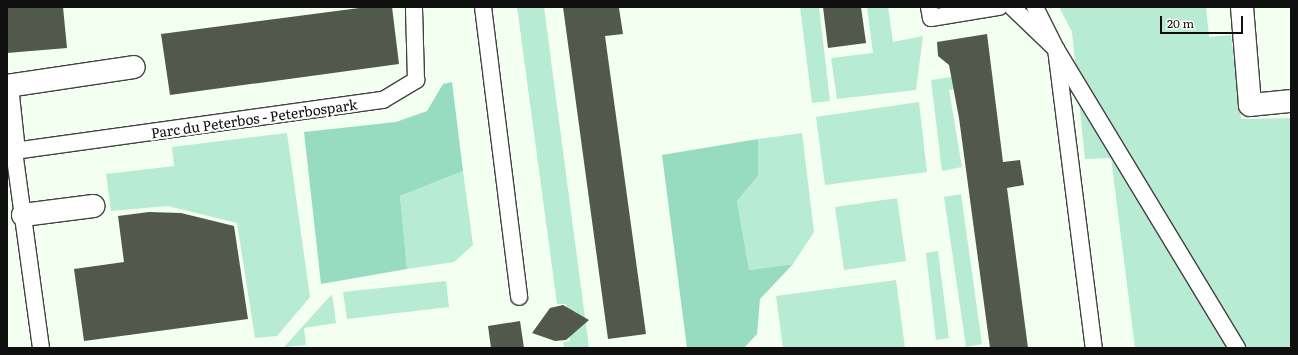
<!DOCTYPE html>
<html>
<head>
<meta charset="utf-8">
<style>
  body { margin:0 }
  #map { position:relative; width:1298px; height:355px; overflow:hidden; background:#f3fff0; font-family:Literata,serif }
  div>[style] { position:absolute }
  .green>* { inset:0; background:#b8ebd3 }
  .forest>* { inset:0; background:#97dcc1 }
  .building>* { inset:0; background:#52584b }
  .roads { filter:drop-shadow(1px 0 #424242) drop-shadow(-1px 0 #424242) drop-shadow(0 1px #424242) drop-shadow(0 -1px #424242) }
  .service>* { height:16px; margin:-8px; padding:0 8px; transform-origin:8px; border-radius:8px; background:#fff }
  .minor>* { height:22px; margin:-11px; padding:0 11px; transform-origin:11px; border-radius:11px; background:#fff }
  span { translate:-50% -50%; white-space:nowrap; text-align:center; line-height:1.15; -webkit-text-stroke:4px #fff; paint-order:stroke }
  .street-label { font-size:14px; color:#0f0f0f }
  .frame { position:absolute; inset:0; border:8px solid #0f0f0f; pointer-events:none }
  .scale { position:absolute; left:1160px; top:16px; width:83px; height:18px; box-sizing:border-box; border:2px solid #0f0f0f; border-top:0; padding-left:5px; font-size:12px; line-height:14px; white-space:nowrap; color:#0f0f0f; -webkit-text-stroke:3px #fff; paint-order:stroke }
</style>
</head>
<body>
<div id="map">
  <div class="green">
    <div style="clip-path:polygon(517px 7px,544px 7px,589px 348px,564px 348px,563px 342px,570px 341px,566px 304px,557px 304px)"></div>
    <div style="clip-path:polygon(800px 7px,819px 7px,830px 101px,812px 103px)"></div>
    <div style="clip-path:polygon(867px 7px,888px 7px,893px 42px,923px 36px,916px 90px,837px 99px,831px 58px,873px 53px)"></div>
    <div style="clip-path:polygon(1059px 7px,1206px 7px,1209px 37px,1231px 35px,1241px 119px,1291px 118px,1291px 348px,1135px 348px,1111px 158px,1085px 159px,1072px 32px)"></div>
    <div style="clip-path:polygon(992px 71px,993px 84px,949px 90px,962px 167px,942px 171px,931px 80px)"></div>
    <div style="clip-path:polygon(919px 102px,927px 172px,825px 185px,816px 117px)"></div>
    <div style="clip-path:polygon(287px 133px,310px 297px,277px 336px,255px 338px,237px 223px,168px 206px,111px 211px,106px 174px,174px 166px,172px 147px)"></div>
    <div style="clip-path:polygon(802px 133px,814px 232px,793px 264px,749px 270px,737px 201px,758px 176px,758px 139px)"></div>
    <div style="clip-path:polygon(463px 171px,473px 245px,454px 262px,407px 269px,400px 196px)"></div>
    <div style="clip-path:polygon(961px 194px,982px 344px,966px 347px,944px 197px)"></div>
    <div style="clip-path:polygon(897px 198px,906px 261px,844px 270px,835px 207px)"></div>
    <div style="clip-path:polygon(938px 251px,949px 338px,936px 340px,926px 253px)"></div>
    <div style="clip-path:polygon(896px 280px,905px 348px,783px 348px,776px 296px)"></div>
    <div style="clip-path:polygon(446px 281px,449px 307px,347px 319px,343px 292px)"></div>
    <div style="clip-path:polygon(332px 294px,336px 323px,304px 328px,306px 345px,284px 347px)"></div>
  </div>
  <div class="forest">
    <div style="clip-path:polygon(452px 82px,463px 171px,400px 196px,407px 269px,321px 284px,304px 132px,396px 122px,427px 111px,443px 84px)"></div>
    <div style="clip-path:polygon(758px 139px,758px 176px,737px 201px,749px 270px,793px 264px,760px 299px,757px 334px,744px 348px,687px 348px,662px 155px)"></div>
  </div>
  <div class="building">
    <div style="clip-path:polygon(7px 7px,63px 7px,67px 48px,7px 53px)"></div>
    <div style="clip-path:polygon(367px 7px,392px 7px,399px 64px,170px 95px,161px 34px)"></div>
    <div style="clip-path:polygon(563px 7px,619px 8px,623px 34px,605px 36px,646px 334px,608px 339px)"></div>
    <div style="clip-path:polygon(823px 7px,861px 7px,866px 43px,828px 48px)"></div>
    <div style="clip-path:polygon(987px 34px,1003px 162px,1020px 160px,1024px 185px,1007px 188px,1028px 348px,990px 348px,959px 118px,949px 65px,938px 56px,937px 42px)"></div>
    <div style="clip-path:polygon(149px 212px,181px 213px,234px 226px,248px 319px,84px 341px,74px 269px,124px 262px,118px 216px)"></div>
    <div style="clip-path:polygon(563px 305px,589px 320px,566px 340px,555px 341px,532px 333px,550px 308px)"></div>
    <div style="clip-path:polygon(520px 321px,524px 348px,491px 348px,488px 326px)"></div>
  </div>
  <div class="roads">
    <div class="service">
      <div style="left:483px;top:7px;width:292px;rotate:82.9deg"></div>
      <div style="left:929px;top:7px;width:11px;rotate:80deg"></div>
      <div style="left:931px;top:18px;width:69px;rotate:-9.2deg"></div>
      <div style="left:1012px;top:7px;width:61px;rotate:43.7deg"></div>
      <div style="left:1056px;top:49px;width:301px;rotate:82.8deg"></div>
      <div style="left:1035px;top:7px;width:47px;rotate:63.4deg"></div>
      <div style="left:1056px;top:49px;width:350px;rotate:58.8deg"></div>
      <div style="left:41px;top:348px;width:199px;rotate:-97.8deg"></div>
      <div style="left:14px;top:151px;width:373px;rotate:-7.9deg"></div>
      <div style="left:383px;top:100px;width:39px;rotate:-31deg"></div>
      <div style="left:416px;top:80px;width:73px;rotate:-91.6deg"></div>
    </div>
    <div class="minor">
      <div style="left:1242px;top:7px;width:98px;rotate:85.3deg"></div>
      <div style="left:1250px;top:105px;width:41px;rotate:-5.6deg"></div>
      <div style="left:7px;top:86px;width:128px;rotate:-8.5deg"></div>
      <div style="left:7px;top:86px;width:65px;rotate:83.9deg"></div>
      <div style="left:23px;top:215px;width:71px;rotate:-7.3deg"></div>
    </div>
  </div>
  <div class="street-label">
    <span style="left:254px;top:118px;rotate:-8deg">Parc du Peterbos - Peterbospark</span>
  </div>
  <div class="frame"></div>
  <div class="scale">20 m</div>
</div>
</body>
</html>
